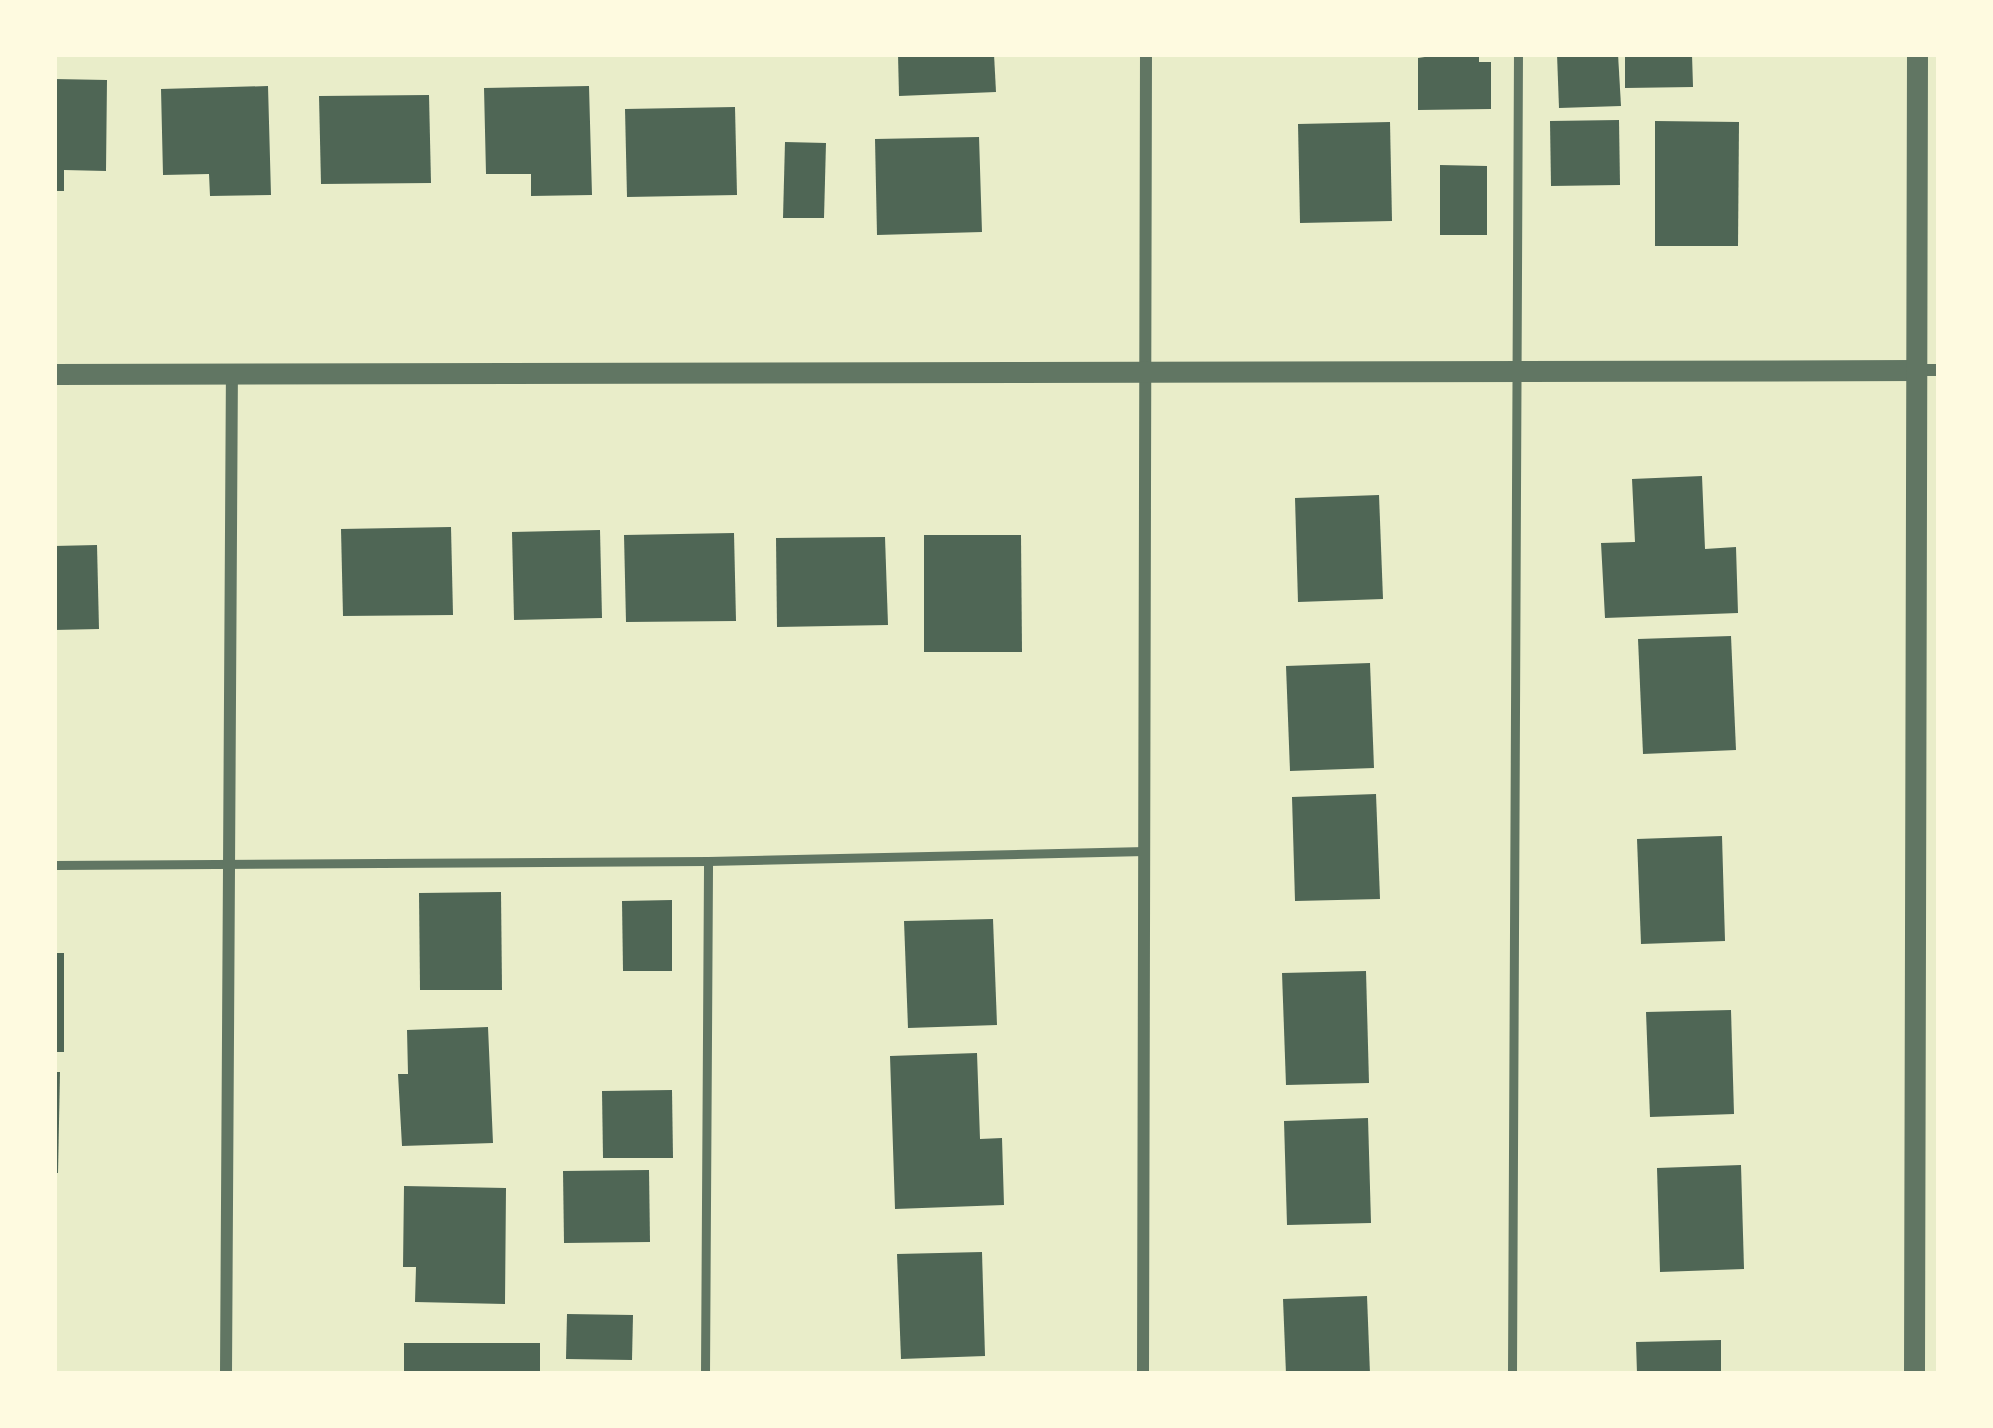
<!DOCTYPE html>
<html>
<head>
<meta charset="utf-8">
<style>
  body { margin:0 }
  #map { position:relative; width:1993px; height:1428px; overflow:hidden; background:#e9edc9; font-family:"Noto Sans",sans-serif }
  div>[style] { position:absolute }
  .building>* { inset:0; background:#4f6655 }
  .service>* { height:9px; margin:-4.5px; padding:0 4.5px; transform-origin:4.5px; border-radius:4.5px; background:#617663 }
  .minor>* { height:12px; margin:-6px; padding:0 6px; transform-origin:6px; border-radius:6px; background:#617663 }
  .tertiary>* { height:21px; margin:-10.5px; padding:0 10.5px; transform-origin:10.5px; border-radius:10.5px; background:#617663 }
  span { translate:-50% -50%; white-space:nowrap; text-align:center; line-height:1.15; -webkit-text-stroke:10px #fefae0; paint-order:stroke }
  .frame { position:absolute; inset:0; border:57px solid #fefae0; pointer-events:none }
</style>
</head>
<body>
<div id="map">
  <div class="building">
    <div style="clip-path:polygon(898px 54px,994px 54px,996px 92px,899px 96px)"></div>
    <div style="clip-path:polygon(1445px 54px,1479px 54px,1479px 62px,1491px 62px,1491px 109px,1418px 110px,1418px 58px)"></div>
    <div style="clip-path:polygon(1557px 54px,1618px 54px,1621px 106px,1559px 108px)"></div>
    <div style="clip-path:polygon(1625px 54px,1692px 54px,1693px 87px,1625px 88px)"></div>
    <div style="clip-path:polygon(54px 79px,107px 80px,106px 171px,64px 170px,64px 191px,54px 191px)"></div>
    <div style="clip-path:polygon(268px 86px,271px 195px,210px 196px,209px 174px,163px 175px,161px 89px)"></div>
    <div style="clip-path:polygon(589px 86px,592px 195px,531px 196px,531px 174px,486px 174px,484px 88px)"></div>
    <div style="clip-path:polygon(429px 95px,431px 183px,321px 184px,319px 96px)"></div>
    <div style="clip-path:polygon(735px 107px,737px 195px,627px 197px,625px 109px)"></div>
    <div style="clip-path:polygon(1619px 120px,1620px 185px,1551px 186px,1550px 121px)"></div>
    <div style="clip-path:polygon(1655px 121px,1739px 122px,1738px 246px,1655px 246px)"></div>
    <div style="clip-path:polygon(1390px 122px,1392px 221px,1300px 223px,1298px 124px)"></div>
    <div style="clip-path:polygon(979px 137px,982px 232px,877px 235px,875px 139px)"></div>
    <div style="clip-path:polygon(785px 142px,826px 143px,824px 218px,783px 218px)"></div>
    <div style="clip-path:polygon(1440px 165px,1487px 166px,1487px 235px,1440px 235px)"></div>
    <div style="clip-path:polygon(1702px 476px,1705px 549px,1736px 547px,1738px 613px,1605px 618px,1601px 543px,1635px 542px,1632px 479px)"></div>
    <div style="clip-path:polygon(1379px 495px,1383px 599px,1298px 602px,1295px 498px)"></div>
    <div style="clip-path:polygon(451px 527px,453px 615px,343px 616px,341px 529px)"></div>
    <div style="clip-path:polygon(600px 530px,602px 618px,514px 620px,512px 532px)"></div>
    <div style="clip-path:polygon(734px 533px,736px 621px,626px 622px,624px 535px)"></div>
    <div style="clip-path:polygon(924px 535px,1021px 535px,1022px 652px,924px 652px)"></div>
    <div style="clip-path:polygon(885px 537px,888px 625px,777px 627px,776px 538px)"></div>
    <div style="clip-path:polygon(97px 545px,99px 629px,54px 630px,54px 546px)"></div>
    <div style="clip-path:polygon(1731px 636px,1736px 750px,1643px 754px,1638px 639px)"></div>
    <div style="clip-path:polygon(1370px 663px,1374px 768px,1290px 771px,1286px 666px)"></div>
    <div style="clip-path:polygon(1376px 794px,1380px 899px,1295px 901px,1292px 797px)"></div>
    <div style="clip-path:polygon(1722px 836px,1725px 941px,1641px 944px,1637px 839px)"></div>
    <div style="clip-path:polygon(501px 892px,502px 990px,420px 990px,419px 893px)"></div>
    <div style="clip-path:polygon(672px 900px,672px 971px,623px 971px,622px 901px)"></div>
    <div style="clip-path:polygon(993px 919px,997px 1025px,908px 1028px,904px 921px)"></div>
    <div style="clip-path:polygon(54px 953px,64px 953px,64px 1052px,54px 1052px)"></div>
    <div style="clip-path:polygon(1366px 971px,1369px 1083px,1286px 1085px,1282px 973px)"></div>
    <div style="clip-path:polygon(1731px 1010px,1734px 1114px,1650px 1117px,1646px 1012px)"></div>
    <div style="clip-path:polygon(488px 1027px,493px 1143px,402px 1146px,398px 1074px,408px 1074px,407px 1030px)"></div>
    <div style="clip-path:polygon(977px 1053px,980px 1139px,1002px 1138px,1004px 1205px,895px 1209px,890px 1056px)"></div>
    <div style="clip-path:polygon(54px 1072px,60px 1072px,58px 1173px,54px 1173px)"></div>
    <div style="clip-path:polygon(672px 1090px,673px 1158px,603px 1158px,602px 1091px)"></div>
    <div style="clip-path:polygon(1368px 1118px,1371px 1223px,1287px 1225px,1284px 1121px)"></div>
    <div style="clip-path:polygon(1741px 1165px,1744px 1269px,1660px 1272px,1657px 1168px)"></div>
    <div style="clip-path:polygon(649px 1170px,650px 1242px,564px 1243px,563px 1171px)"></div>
    <div style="clip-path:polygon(404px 1186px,506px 1188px,505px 1304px,415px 1302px,416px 1267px,403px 1267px)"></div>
    <div style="clip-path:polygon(982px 1252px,985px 1356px,901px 1359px,897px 1254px)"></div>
    <div style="clip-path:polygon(1367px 1296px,1370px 1374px,1286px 1374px,1283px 1299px)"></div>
    <div style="clip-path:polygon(567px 1314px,633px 1315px,632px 1360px,566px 1359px)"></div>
    <div style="clip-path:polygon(1721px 1340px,1721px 1374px,1637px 1374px,1636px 1342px)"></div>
    <div style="clip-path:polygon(404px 1343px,540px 1343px,540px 1374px,404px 1374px)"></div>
  </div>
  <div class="service">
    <div style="left:54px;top:865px;width:654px;rotate:-0.35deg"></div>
    <div style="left:708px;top:861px;width:437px;rotate:-1.3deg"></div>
    <div style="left:705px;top:1374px;width:513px;rotate:-89.66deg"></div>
    <div style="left:1512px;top:1374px;width:1320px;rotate:-89.74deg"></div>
  </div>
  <div class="minor">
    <div style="left:1916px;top:370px;width:23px"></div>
    <div style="left:226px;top:1374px;width:999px;rotate:-89.66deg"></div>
    <div style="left:1143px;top:1374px;width:1320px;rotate:-89.87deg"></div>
  </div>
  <div class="tertiary">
    <div style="left:54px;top:374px;width:1862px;rotate:-0.12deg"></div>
    <div style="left:1914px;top:1374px;width:1320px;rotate:-89.87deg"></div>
  </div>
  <div class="frame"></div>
</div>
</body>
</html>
